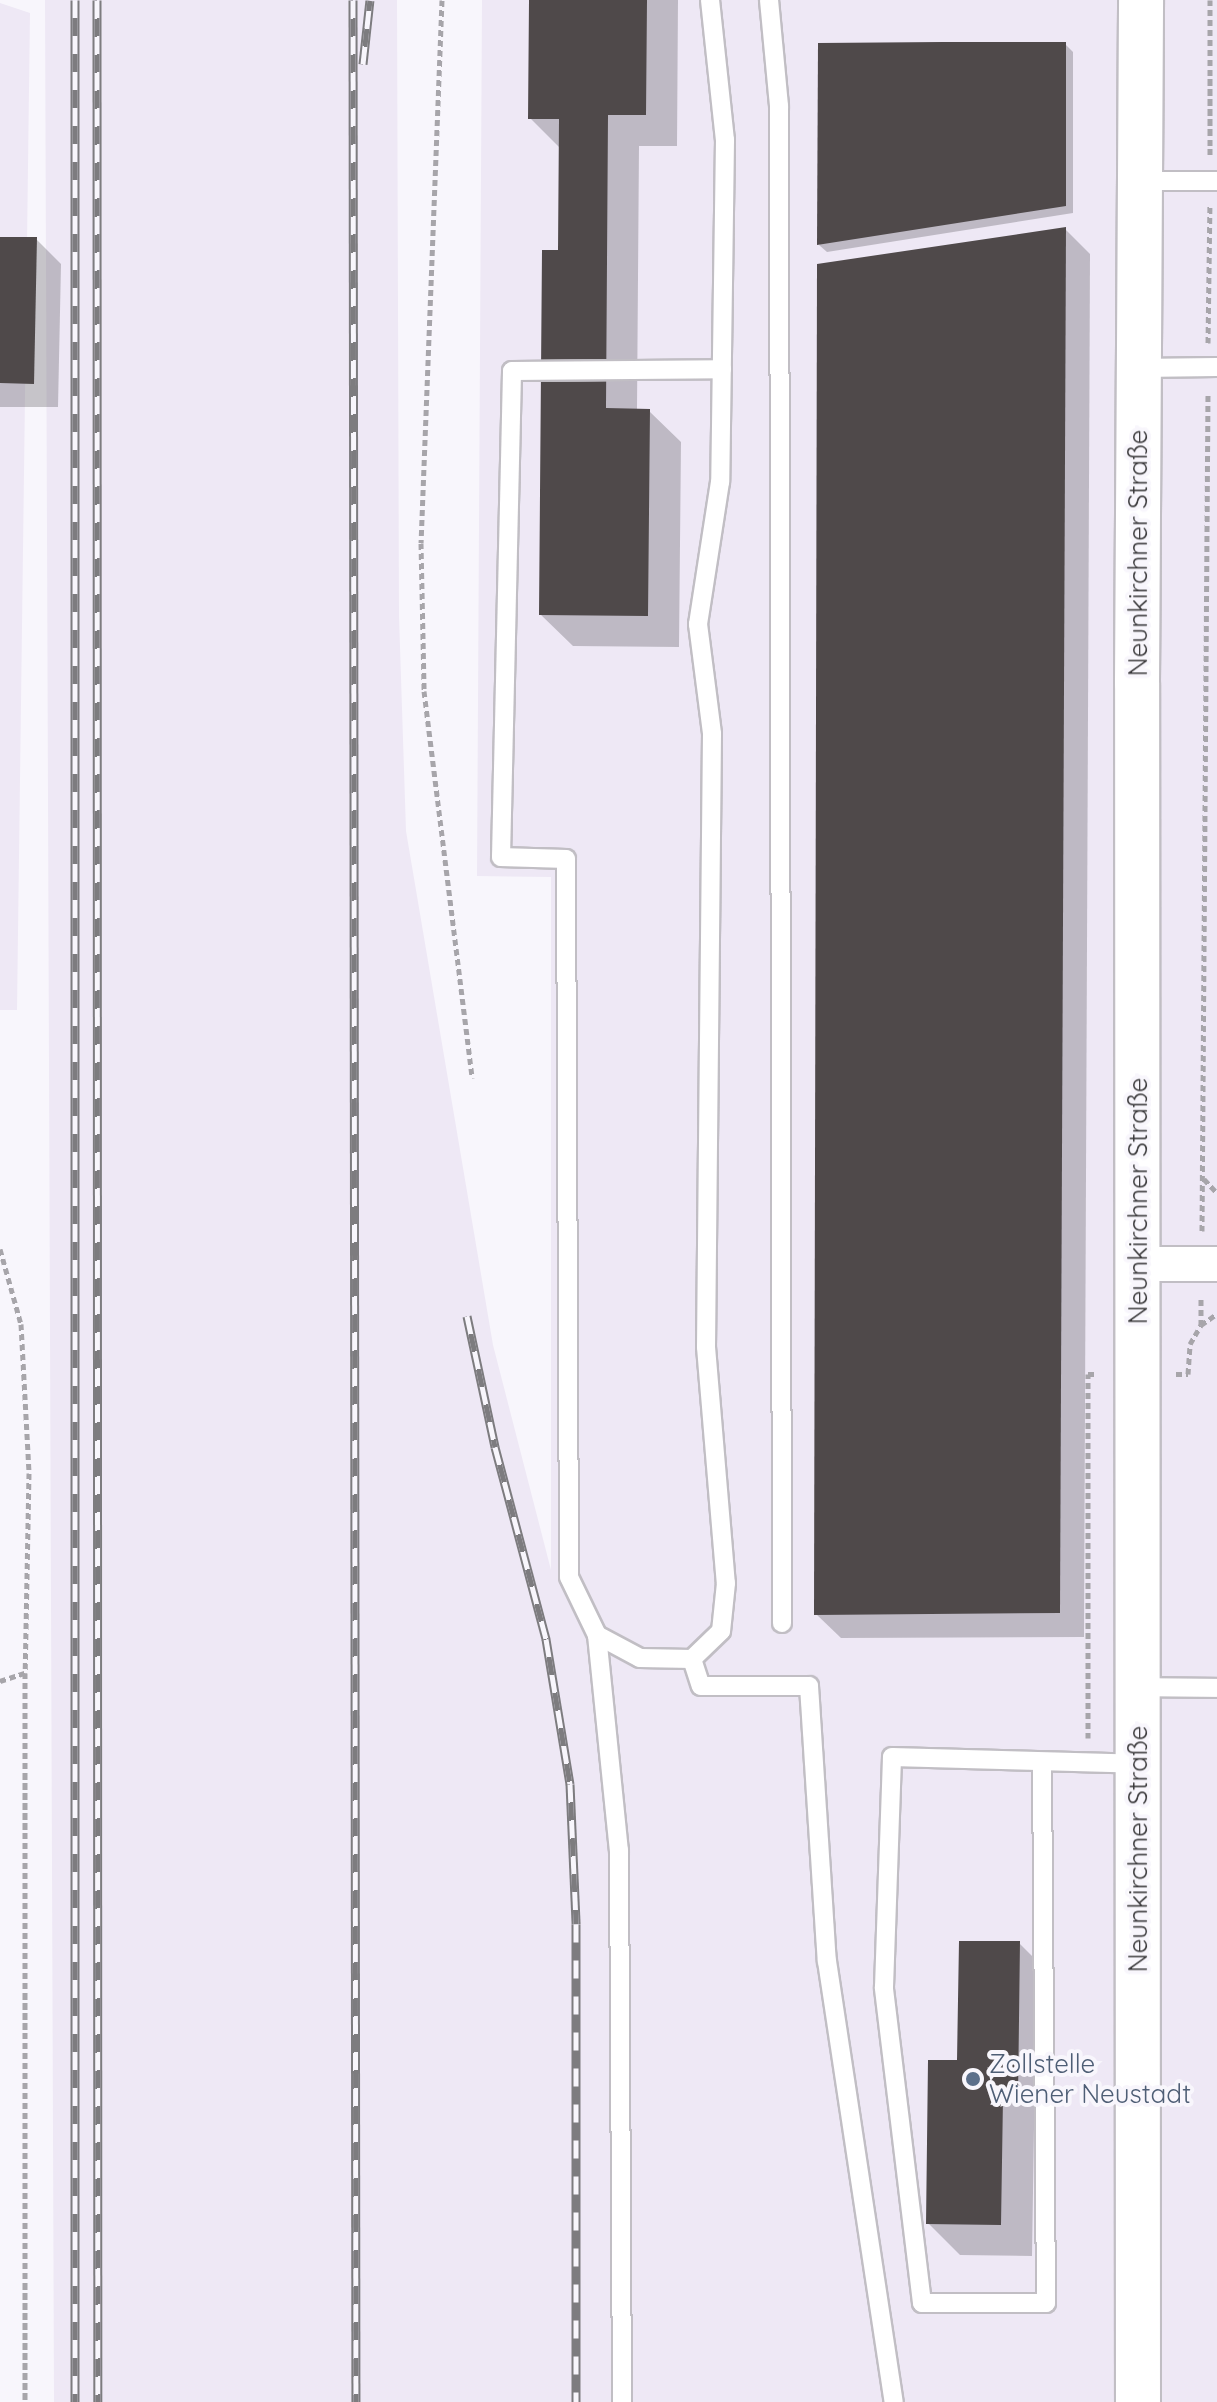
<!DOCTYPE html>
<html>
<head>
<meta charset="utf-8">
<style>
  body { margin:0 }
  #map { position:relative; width:1217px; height:2402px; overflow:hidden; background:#f8f6fc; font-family:Quicksand,sans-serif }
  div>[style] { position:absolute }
  .built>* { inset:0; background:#eee8f5 }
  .shadow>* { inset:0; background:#0003 }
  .building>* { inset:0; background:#4f494a }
  .path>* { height:5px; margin-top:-2.5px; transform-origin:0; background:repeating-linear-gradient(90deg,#a7a5aa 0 6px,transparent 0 10px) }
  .roads { filter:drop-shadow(2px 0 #c1bec4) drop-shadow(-2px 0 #c1bec4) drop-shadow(0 2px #c1bec4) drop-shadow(0 -2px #c1bec4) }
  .service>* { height:18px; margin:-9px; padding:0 9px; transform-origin:9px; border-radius:9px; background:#fff }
  .minor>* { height:34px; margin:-17px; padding:0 17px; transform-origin:17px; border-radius:17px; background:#fff }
  .primary>* { height:44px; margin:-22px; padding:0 22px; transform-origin:22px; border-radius:22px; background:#fff }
  .rail>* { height:9px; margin-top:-4.5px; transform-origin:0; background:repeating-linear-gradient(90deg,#f8f6fc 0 18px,#7d7c7f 0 36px); box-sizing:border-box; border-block:2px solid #7d7c7f }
  .dots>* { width:22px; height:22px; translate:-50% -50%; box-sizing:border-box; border:4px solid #f8f6fc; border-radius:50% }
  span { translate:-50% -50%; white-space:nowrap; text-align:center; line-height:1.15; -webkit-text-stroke:8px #f8f6fc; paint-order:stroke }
  .street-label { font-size:26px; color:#383739 }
  .service-label { font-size:26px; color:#4e5e75 }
  .left { translate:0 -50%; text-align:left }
</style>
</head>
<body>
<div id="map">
  <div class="built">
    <div style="clip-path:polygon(45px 0,397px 0,399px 616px,406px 831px,493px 1345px,551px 1570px,551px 877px,477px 876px,482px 0,1217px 0,1217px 2402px,54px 2402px)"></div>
    <div style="clip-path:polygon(0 3px,30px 13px,17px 1010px,0 1010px)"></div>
  </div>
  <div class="shadow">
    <div style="clip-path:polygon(531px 0,678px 0,677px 146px,639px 146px,637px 410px,649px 411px,681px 442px,679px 647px,573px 646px,541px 615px,560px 252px,561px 149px,530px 118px)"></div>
    <div style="clip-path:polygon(1065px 44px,1073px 52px,1073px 213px,827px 252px,819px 245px)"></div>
    <div style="clip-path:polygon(1065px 229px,1090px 254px,1084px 1637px,841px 1638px,816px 1614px)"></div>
    <div style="clip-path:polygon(0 239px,36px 239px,61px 264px,58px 407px,0 407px)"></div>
    <div style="clip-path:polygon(1019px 1943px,1051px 1975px,1049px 2129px,1034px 2128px,1032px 2256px,960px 2255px,928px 2223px,959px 2062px)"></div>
  </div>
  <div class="building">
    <div style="clip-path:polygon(529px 0,647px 0,646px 115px,608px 115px,606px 408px,650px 409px,648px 616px,539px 615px,542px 250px,558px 250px,559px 119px,528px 119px)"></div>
    <div style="clip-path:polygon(942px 42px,1066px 42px,1066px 206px,817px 245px,818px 43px)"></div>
    <div style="clip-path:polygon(1066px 227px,1060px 1613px,814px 1615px,817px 264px)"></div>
    <div style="clip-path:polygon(0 237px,37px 237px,34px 384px,0 383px)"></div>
    <div style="clip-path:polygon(959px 1941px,1020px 1941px,1018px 2098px,1003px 2098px,1001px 2225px,926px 2224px,928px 2060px,957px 2060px)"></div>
  </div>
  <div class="path">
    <div style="left:442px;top:0;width:543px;rotate:92.21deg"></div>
    <div style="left:421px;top:543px;width:148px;rotate:88.8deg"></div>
    <div style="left:424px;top:691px;width:390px;rotate:82.9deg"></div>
    <div style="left:1210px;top:155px;width:155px;rotate:-90deg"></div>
    <div style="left:1208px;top:343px;width:138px;rotate:-89.2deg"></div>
    <div style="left:1204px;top:1179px;width:19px;rotate:47deg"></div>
    <div style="left:1202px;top:1231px;width:838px;rotate:-89.59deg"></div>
    <div style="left:0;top:1249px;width:78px;rotate:74.4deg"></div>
    <div style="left:21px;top:1324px;width:149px;rotate:86.9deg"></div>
    <div style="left:29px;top:1473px;width:200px;rotate:91.1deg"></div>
    <div style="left:25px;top:1673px;width:729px;rotate:90deg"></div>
    <div style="left:1201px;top:1325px;width:28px;rotate:-90deg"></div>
    <div style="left:1176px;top:1374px;width:12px"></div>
    <div style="left:1188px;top:1374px;width:30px;rotate:-86deg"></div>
    <div style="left:1190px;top:1344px;width:22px;rotate:-60deg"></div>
    <div style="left:1201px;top:1325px;width:19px;rotate:-35deg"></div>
    <div style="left:0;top:1681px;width:26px;rotate:-18deg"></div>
    <div style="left:1088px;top:1738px;width:364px;rotate:-90deg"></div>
    <div style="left:1088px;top:1374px;width:10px"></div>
  </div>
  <div class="roads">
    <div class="service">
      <div style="left:710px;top:0;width:141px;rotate:83.9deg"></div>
      <div style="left:725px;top:140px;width:342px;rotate:90.8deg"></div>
      <div style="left:720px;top:482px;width:144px;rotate:98.8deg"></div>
      <div style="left:698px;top:624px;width:111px;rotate:82.7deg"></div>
      <div style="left:712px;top:734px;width:613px;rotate:90.56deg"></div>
      <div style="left:706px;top:1347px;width:237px;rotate:85.2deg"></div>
      <div style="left:726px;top:1583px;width:48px;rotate:95.9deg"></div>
      <div style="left:721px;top:1631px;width:40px;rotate:136deg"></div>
      <div style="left:692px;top:1659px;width:52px;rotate:-178.9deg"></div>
      <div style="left:640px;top:1658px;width:49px;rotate:-151.9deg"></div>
      <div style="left:597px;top:1635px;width:64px;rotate:-115.8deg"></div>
      <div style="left:569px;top:1577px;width:718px;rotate:-90.24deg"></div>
      <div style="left:566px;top:859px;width:65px;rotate:-178.2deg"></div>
      <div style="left:501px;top:857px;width:486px;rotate:-88.7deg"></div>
      <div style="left:512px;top:371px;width:210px;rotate:-0.5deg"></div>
      <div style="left:769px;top:0;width:106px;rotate:84.6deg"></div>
      <div style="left:779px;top:106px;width:1517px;rotate:89.89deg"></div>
      <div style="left:1140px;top:181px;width:77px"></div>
      <div style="left:1139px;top:368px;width:78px;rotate:-0.7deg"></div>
      <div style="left:597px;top:1635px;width:216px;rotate:84.2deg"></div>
      <div style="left:619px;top:1850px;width:552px;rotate:89.69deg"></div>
      <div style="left:692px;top:1659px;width:28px;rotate:72deg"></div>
      <div style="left:701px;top:1686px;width:108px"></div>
      <div style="left:809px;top:1686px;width:276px;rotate:86.3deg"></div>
      <div style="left:827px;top:1961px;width:446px;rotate:81.4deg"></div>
      <div style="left:1137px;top:1687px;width:80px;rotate:0.7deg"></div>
      <div style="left:1042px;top:1762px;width:541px;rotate:89.58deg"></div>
      <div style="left:1046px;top:2303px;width:124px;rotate:180deg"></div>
      <div style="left:922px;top:2303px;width:318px;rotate:-96.9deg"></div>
      <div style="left:884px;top:1987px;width:230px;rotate:-88deg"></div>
      <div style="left:892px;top:1757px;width:246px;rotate:1.6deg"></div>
    </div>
    <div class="minor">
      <div style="left:1138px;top:1264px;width:79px"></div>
    </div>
    <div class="primary">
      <div style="left:1138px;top:2402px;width:1719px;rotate:-90.03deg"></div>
      <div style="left:1137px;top:683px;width:683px;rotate:-89.66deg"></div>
    </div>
  </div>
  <div class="rail">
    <div style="left:75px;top:0;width:2402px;rotate:90deg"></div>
    <div style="left:97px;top:0;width:2402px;rotate:89.98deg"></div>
    <div style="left:353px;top:0;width:2402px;rotate:89.93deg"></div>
    <div style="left:363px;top:64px;width:64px;rotate:-83.8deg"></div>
    <div style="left:467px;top:1316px;width:134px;rotate:77.9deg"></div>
    <div style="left:495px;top:1447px;width:199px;rotate:75.1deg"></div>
    <div style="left:546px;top:1639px;width:147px;rotate:80.6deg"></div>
    <div style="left:570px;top:1784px;width:140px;rotate:87.5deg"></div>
    <div style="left:576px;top:1924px;width:478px;rotate:90deg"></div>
  </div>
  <div class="dots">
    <div style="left:973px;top:2079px;background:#5c6f8a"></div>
  </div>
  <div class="street-label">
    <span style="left:1138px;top:553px;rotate:-90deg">Neunkirchner Straße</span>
    <span style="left:1138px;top:1201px;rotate:-90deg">Neunkirchner Straße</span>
    <span style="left:1138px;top:1849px;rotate:-90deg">Neunkirchner Straße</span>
  </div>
  <div class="service-label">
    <span class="left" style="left:989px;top:2079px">Zollstelle<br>Wiener Neustadt</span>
  </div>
</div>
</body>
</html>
